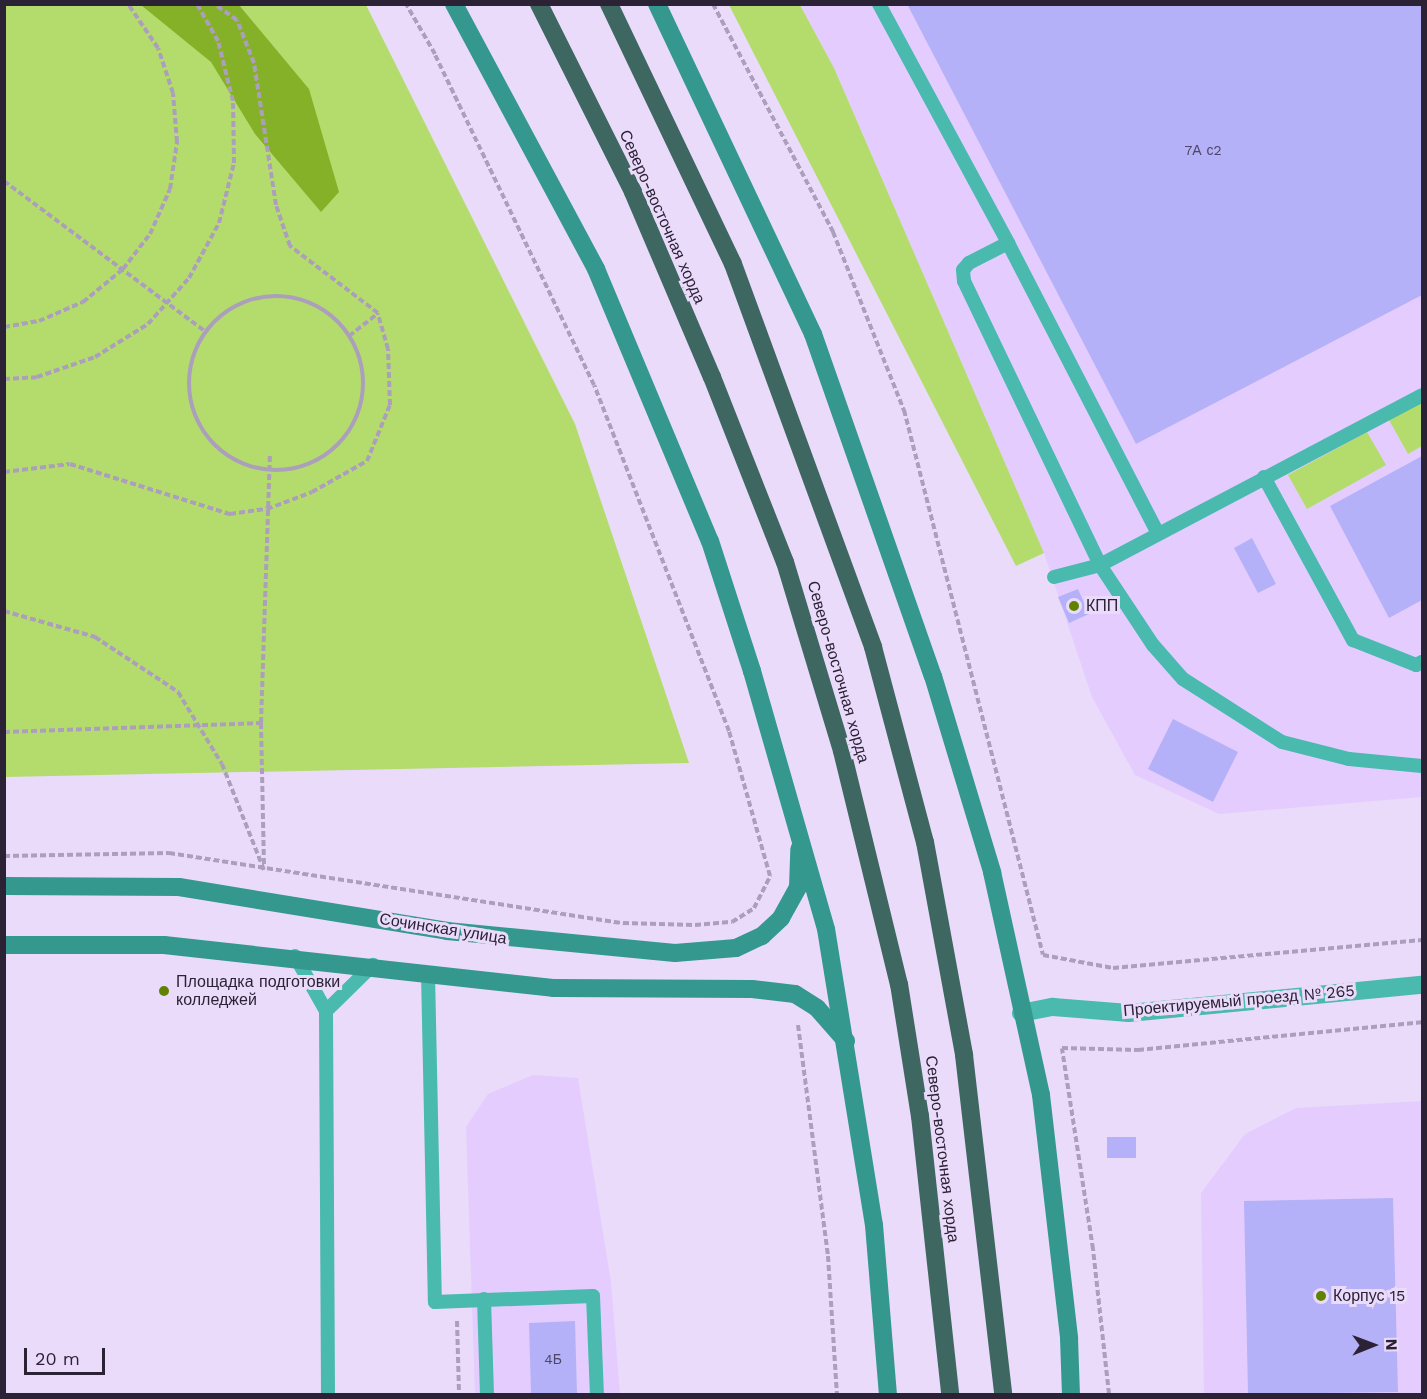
<!DOCTYPE html>
<html>
<head>
<meta charset="utf-8">
<style>
  body { margin:0 }
  #map { position:relative; width:1427px; height:1399px; overflow:hidden; background:#eadbfb; font-family:"Work Sans",sans-serif }
  div>[style] { position:absolute }
  .built>* { inset:0; background:#e4cdfe }
  .green>* { inset:0; background:#b3dc6d }
  .forest>* { inset:0; background:#85b128 }
  .building>* { inset:0; background:#b5b1f8 }
  .path>* { height:4px; margin-top:-2px; transform-origin:0; background:repeating-linear-gradient(90deg,#ac9fbb 0 6px,transparent 0 9px) }
  .path>.ring { margin:-2px; padding:0; box-sizing:content-box; background:none; border:4px solid #ac9fbb; border-radius:50% }
  .lane>* { height:14px; margin:-7px; padding:0 7px; transform-origin:7px; border-radius:7px; background:#4ab9ae }
  .street>* { height:18px; margin:-9px; padding:0 9px; transform-origin:9px; border-radius:9px; background:#4ab9ae }
  .secondary>* { height:18px; margin:-9px; padding:0 9px; transform-origin:9px; border-radius:9px; background:#34988f }
  .highway>* { height:18px; margin:-9px; padding:0 9px; transform-origin:9px; border-radius:9px; background:#3f6762 }
  .dots>* { width:16px; height:16px; translate:-50% -50%; box-sizing:border-box; border:3px solid #eadbfb; border-radius:50% }
  span { translate:-50% -50%; white-space:nowrap; text-align:center; line-height:1.15; -webkit-text-stroke:6px #eadbfb; paint-order:stroke }
  .number-label { font-size:14px; color:#4e4666 }
  .number-label span { -webkit-text-stroke-width:0 }
  .street-label { font-size:16px; color:#2c2236 }
  .poi-label { font-size:16px; color:#2c2236 }
  .left { translate:0 -50%; text-align:left }
  .frame { position:absolute; inset:0; border:6px solid #2c2236; pointer-events:none }
  .north { position:absolute; left:1343px; top:1315px; width:60px; height:60px; -webkit-text-stroke:4px #eadbfb; paint-order:stroke; rotate:89deg; font-size:16px; font-weight:700; line-height:24px; text-align:center; color:#2c2236 }
  .north::after { content:''; display:block; margin:auto; width:21px; height:27px; background:#2c2236; clip-path:polygon(50% 0,100% 100%,50% 72%,0 100%) }
  .scale { position:absolute; left:24px; top:1348px; width:81px; height:27px; box-sizing:border-box; border:3px solid #2c2236; border-top:0; padding-left:8px; font-size:18px; line-height:21px; white-space:nowrap; color:#2c2236; -webkit-text-stroke:4px #eadbfb; paint-order:stroke }
</style>
</head>
<body>
<div id="map">
  <div class="built">
    <div style="clip-path:polygon(800px 5px,1422px 5px,1422px 797px,1219px 814px,1135px 775px,1092px 697px,1044px 553px,834px 68px)"></div>
    <div style="clip-path:polygon(533px 1075px,578px 1078px,611px 1282px,620px 1394px,475px 1394px,466px 1127px,488px 1094px)"></div>
    <div style="clip-path:polygon(1422px 1101px,1422px 1394px,1204px 1394px,1201px 1193px,1245px 1134px,1296px 1108px)"></div>
  </div>
  <div class="green">
    <div style="clip-path:polygon(4px 5px,366px 5px,575px 424px,689px 763px,5px 777px)"></div>
    <div style="clip-path:polygon(729px 5px,800px 5px,834px 68px,1044px 553px,1016px 566px)"></div>
    <div style="clip-path:polygon(1422px 402px,1422px 446px,1408px 454px,1389px 420px)"></div>
    <div style="clip-path:polygon(1367px 432px,1386px 465px,1307px 509px,1288px 475px)"></div>
  </div>
  <div class="forest">
    <div style="clip-path:polygon(141px 5px,239px 5px,309px 89px,339px 192px,321px 212px,255px 134px,211px 62px)"></div>
  </div>
  <div class="building">
    <div style="clip-path:polygon(907px 4px,1422px 4px,1422px 295px,1136px 444px)"></div>
    <div style="clip-path:polygon(1422px 456px,1422px 600px,1389px 618px,1330px 506px)"></div>
    <div style="clip-path:polygon(1252px 538px,1276px 584px,1258px 593px,1234px 548px)"></div>
    <div style="clip-path:polygon(1078px 589px,1089px 614px,1069px 623px,1058px 597px)"></div>
    <div style="clip-path:polygon(1173px 719px,1238px 752px,1213px 802px,1148px 769px)"></div>
    <div style="clip-path:polygon(1107px 1137px,1136px 1137px,1136px 1158px,1107px 1158px)"></div>
    <div style="clip-path:polygon(1393px 1198px,1398px 1392px,1248px 1394px,1244px 1201px)"></div>
    <div style="clip-path:polygon(575px 1321px,577px 1394px,531px 1394px,529px 1323px)"></div>
  </div>
  <div class="path">
    <div style="left:713px;top:4px;width:258px;rotate:62.2deg"></div>
    <div style="left:833px;top:232px;width:192px;rotate:68.3deg"></div>
    <div style="left:904px;top:410px;width:562px;rotate:75.69deg"></div>
    <div style="left:1043px;top:955px;width:71px;rotate:10.5deg"></div>
    <div style="left:1113px;top:968px;width:310px;rotate:-5.2deg"></div>
    <div style="left:4px;top:181px;width:252px;rotate:36.8deg"></div>
    <div class="ring" style="left:189px;top:296px;width:170px;height:170px"></div>
    <div style="left:4px;top:327px;width:36px;rotate:-10deg"></div>
    <div style="left:39px;top:321px;width:48px;rotate:-23.4deg"></div>
    <div style="left:83px;top:302px;width:52px;rotate:-39.5deg"></div>
    <div style="left:123px;top:269px;width:44px;rotate:-52.4deg"></div>
    <div style="left:150px;top:234px;width:49px;rotate:-66deg"></div>
    <div style="left:170px;top:189px;width:48px;rotate:-81.5deg"></div>
    <div style="left:177px;top:142px;width:49px;rotate:-94.7deg"></div>
    <div style="left:173px;top:93px;width:47px;rotate:-108.4deg"></div>
    <div style="left:158px;top:48px;width:53px;rotate:-124.3deg"></div>
    <div style="left:349px;top:336px;width:37px;rotate:-38deg"></div>
    <div style="left:4px;top:379px;width:33px;rotate:-3deg"></div>
    <div style="left:37px;top:377px;width:61px;rotate:-19deg"></div>
    <div style="left:95px;top:357px;width:62px;rotate:-31.9deg"></div>
    <div style="left:148px;top:324px;width:62px;rotate:-48.3deg"></div>
    <div style="left:189px;top:278px;width:63px;rotate:-61.4deg"></div>
    <div style="left:219px;top:223px;width:62px;rotate:-76deg"></div>
    <div style="left:234px;top:163px;width:62px;rotate:-90.9deg"></div>
    <div style="left:233px;top:101px;width:62px;rotate:-104deg"></div>
    <div style="left:218px;top:41px;width:43px;rotate:-119.6deg"></div>
    <div style="left:4px;top:472px;width:66px;rotate:-6.9deg"></div>
    <div style="left:70px;top:464px;width:168px;rotate:17.4deg"></div>
    <div style="left:230px;top:514px;width:37px;rotate:-8deg"></div>
    <div style="left:267px;top:509px;width:48px;rotate:-20.7deg"></div>
    <div style="left:312px;top:492px;width:63px;rotate:-29.4deg"></div>
    <div style="left:367px;top:461px;width:61px;rotate:-67.7deg"></div>
    <div style="left:390px;top:405px;width:56px;rotate:-92deg"></div>
    <div style="left:388px;top:349px;width:37px;rotate:-106deg"></div>
    <div style="left:378px;top:313px;width:111px;rotate:-142.7deg"></div>
    <div style="left:290px;top:246px;width:43px;rotate:-108.9deg"></div>
    <div style="left:276px;top:205px;width:144px;rotate:-98.8deg"></div>
    <div style="left:254px;top:63px;width:46px;rotate:-111.6deg"></div>
    <div style="left:237px;top:20px;width:28px;rotate:-145deg"></div>
    <div style="left:4px;top:611px;width:95px;rotate:15.9deg"></div>
    <div style="left:95px;top:637px;width:100px;rotate:33.5deg"></div>
    <div style="left:178px;top:692px;width:84px;rotate:58.6deg"></div>
    <div style="left:222px;top:764px;width:114px;rotate:68.4deg"></div>
    <div style="left:261px;top:723px;width:144px;rotate:88.8deg"></div>
    <div style="left:4px;top:732px;width:257px;rotate:-2deg"></div>
    <div style="left:261px;top:723px;width:268px;rotate:-88.1deg"></div>
    <div style="left:4px;top:856px;width:165px;rotate:-1deg"></div>
    <div style="left:169px;top:853px;width:459px;rotate:8.8deg"></div>
    <div style="left:623px;top:923px;width:72px;rotate:1.6deg"></div>
    <div style="left:695px;top:925px;width:37px;rotate:-5deg"></div>
    <div style="left:732px;top:922px;width:26px;rotate:-32deg"></div>
    <div style="left:754px;top:908px;width:36px;rotate:-63deg"></div>
    <div style="left:770px;top:876px;width:151px;rotate:-105.8deg"></div>
    <div style="left:729px;top:731px;width:371px;rotate:-111.3deg"></div>
    <div style="left:594px;top:385px;width:367px;rotate:-115.7deg"></div>
    <div style="left:435px;top:54px;width:58px;rotate:-120.1deg"></div>
    <div style="left:798px;top:1025px;width:233px;rotate:82.6deg"></div>
    <div style="left:828px;top:1256px;width:138px;rotate:86.3deg"></div>
    <div style="left:457px;top:1321px;width:73px;rotate:88.4deg"></div>
    <div style="left:1109px;top:1394px;width:146px;rotate:-96.3deg"></div>
    <div style="left:1093px;top:1249px;width:203px;rotate:-98.8deg"></div>
    <div style="left:1062px;top:1048px;width:76px;rotate:1.5deg"></div>
    <div style="left:1138px;top:1050px;width:285px;rotate:-5.6deg"></div>
  </div>
  <div class="lane">
    <div style="left:879px;top:4px;width:272px;rotate:61.6deg"></div>
    <div style="left:1008px;top:243px;width:44px;rotate:152.9deg"></div>
    <div style="left:969px;top:263px;width:9px;rotate:131deg"></div>
    <div style="left:963px;top:270px;width:11px;rotate:85deg"></div>
    <div style="left:964px;top:281px;width:315px;rotate:64.4deg"></div>
    <div style="left:1100px;top:565px;width:96px;rotate:56.5deg"></div>
    <div style="left:1153px;top:645px;width:45px;rotate:48.6deg"></div>
    <div style="left:1183px;top:679px;width:117px;rotate:32.5deg"></div>
    <div style="left:1282px;top:742px;width:69px;rotate:14.2deg"></div>
    <div style="left:1349px;top:759px;width:73px;rotate:5.5deg"></div>
    <div style="left:1008px;top:243px;width:327px;rotate:62.7deg"></div>
    <div style="left:1264px;top:477px;width:186px;rotate:61.4deg"></div>
    <div style="left:1353px;top:640px;width:68px;rotate:21.6deg"></div>
    <div style="left:1416px;top:665px;width:7px;rotate:-27deg"></div>
    <div style="left:1054px;top:577px;width:48px;rotate:-14.6deg"></div>
    <div style="left:1100px;top:565px;width:364px;rotate:-27.8deg"></div>
    <div style="left:295px;top:956px;width:63px;rotate:60.6deg"></div>
    <div style="left:326px;top:1011px;width:383px;rotate:89.7deg"></div>
    <div style="left:428px;top:973px;width:329px;rotate:88.8deg"></div>
    <div style="left:435px;top:1302px;width:158px;rotate:-2.2deg"></div>
    <div style="left:593px;top:1296px;width:98px;rotate:87.7deg"></div>
    <div style="left:326px;top:1011px;width:66px;rotate:-44.4deg"></div>
    <div style="left:484px;top:1299px;width:95px;rotate:88.2deg"></div>
  </div>
  <div class="street">
    <div style="left:1021px;top:1013px;width:33px;rotate:-11deg"></div>
    <div style="left:1053px;top:1007px;width:76px;rotate:4.5deg"></div>
    <div style="left:1129px;top:1013px;width:294px;rotate:-5.5deg"></div>
  </div>
  <div class="secondary">
    <div style="left:454px;top:4px;width:301px;rotate:61.8deg"></div>
    <div style="left:596px;top:269px;width:295px;rotate:67.3deg"></div>
    <div style="left:710px;top:541px;width:137px;rotate:72.1deg"></div>
    <div style="left:752px;top:671px;width:268px;rotate:74deg"></div>
    <div style="left:826px;top:929px;width:300px;rotate:80.8deg"></div>
    <div style="left:874px;top:1225px;width:170px;rotate:85.3deg"></div>
    <div style="left:657px;top:4px;width:365px;rotate:64.7deg"></div>
    <div style="left:813px;top:334px;width:362px;rotate:70.7deg"></div>
    <div style="left:933px;top:676px;width:205px;rotate:73.2deg"></div>
    <div style="left:992px;top:872px;width:228px;rotate:77.6deg"></div>
    <div style="left:1041px;top:1095px;width:245px;rotate:83.4deg"></div>
    <div style="left:1069px;top:1338px;width:56px;rotate:88deg"></div>
    <div style="left:4px;top:886px;width:175px;rotate:0.3deg"></div>
    <div style="left:179px;top:887px;width:272px;rotate:9.3deg"></div>
    <div style="left:447px;top:931px;width:229px;rotate:5.5deg"></div>
    <div style="left:675px;top:953px;width:61px;rotate:-4.7deg"></div>
    <div style="left:736px;top:948px;width:29px;rotate:-25deg"></div>
    <div style="left:762px;top:936px;width:26px;rotate:-43deg"></div>
    <div style="left:781px;top:918px;width:35px;rotate:-61deg"></div>
    <div style="left:798px;top:887px;width:38px;rotate:-88deg"></div>
    <div style="left:4px;top:945px;width:160px"></div>
    <div style="left:164px;top:945px;width:391px;rotate:6.3deg"></div>
    <div style="left:553px;top:988px;width:199px;rotate:0.3deg"></div>
    <div style="left:752px;top:989px;width:43px;rotate:6.6deg"></div>
    <div style="left:795px;top:994px;width:26px;rotate:32deg"></div>
    <div style="left:817px;top:1008px;width:44px;rotate:48.7deg"></div>
  </div>
  <div class="highway">
    <div style="left:539px;top:4px;width:210px;rotate:63.4deg"></div>
    <div style="left:633px;top:192px;width:201px;rotate:66.9deg"></div>
    <div style="left:712px;top:377px;width:199px;rotate:68.5deg"></div>
    <div style="left:785px;top:562px;width:197px;rotate:73.2deg"></div>
    <div style="left:842px;top:751px;width:240px;rotate:76.3deg"></div>
    <div style="left:899px;top:984px;width:134px;rotate:81deg"></div>
    <div style="left:920px;top:1116px;width:280px;rotate:83.8deg"></div>
    <div style="left:609px;top:4px;width:288px;rotate:64.5deg"></div>
    <div style="left:733px;top:264px;width:408px;rotate:69.9deg"></div>
    <div style="left:873px;top:647px;width:202px;rotate:75.1deg"></div>
    <div style="left:925px;top:842px;width:217px;rotate:79.6deg"></div>
    <div style="left:964px;top:1055px;width:341px;rotate:83.4deg"></div>
  </div>
  <div class="dots">
    <div style="left:1074px;top:606px;background:#5f8300"></div>
    <div style="left:164px;top:991px;background:#5f8300"></div>
    <div style="left:1321px;top:1296px;background:#5f8300"></div>
  </div>
  <div class="number-label">
    <span style="left:1203px;top:150px">7А с2</span>
    <span style="left:553px;top:1359px">4Б</span>
  </div>
  <div class="street-label">
    <span style="left:662px;top:217px;rotate:66deg">Северо-восточная хорда</span>
    <span style="left:838px;top:672px;rotate:74deg">Северо-восточная хорда</span>
    <span style="left:443px;top:929px;rotate:9deg">Сочинская улица</span>
    <span style="left:1239px;top:1001px;rotate:-5deg">Проектируемый проезд № 265</span>
    <span style="left:942px;top:1149px;rotate:83deg">Северо-восточная хорда</span>
  </div>
  <div class="poi-label">
    <span class="left" style="left:1086px;top:606px">КПП</span>
    <span class="left" style="left:176px;top:991px">Площадка подготовки<br>колледжей</span>
    <span class="left" style="left:1333px;top:1296px">Корпус 15</span>
  </div>
  <div class="frame"></div>
  <div class="north">N</div>
  <div class="scale">20 m</div>
</div>
</body>
</html>
